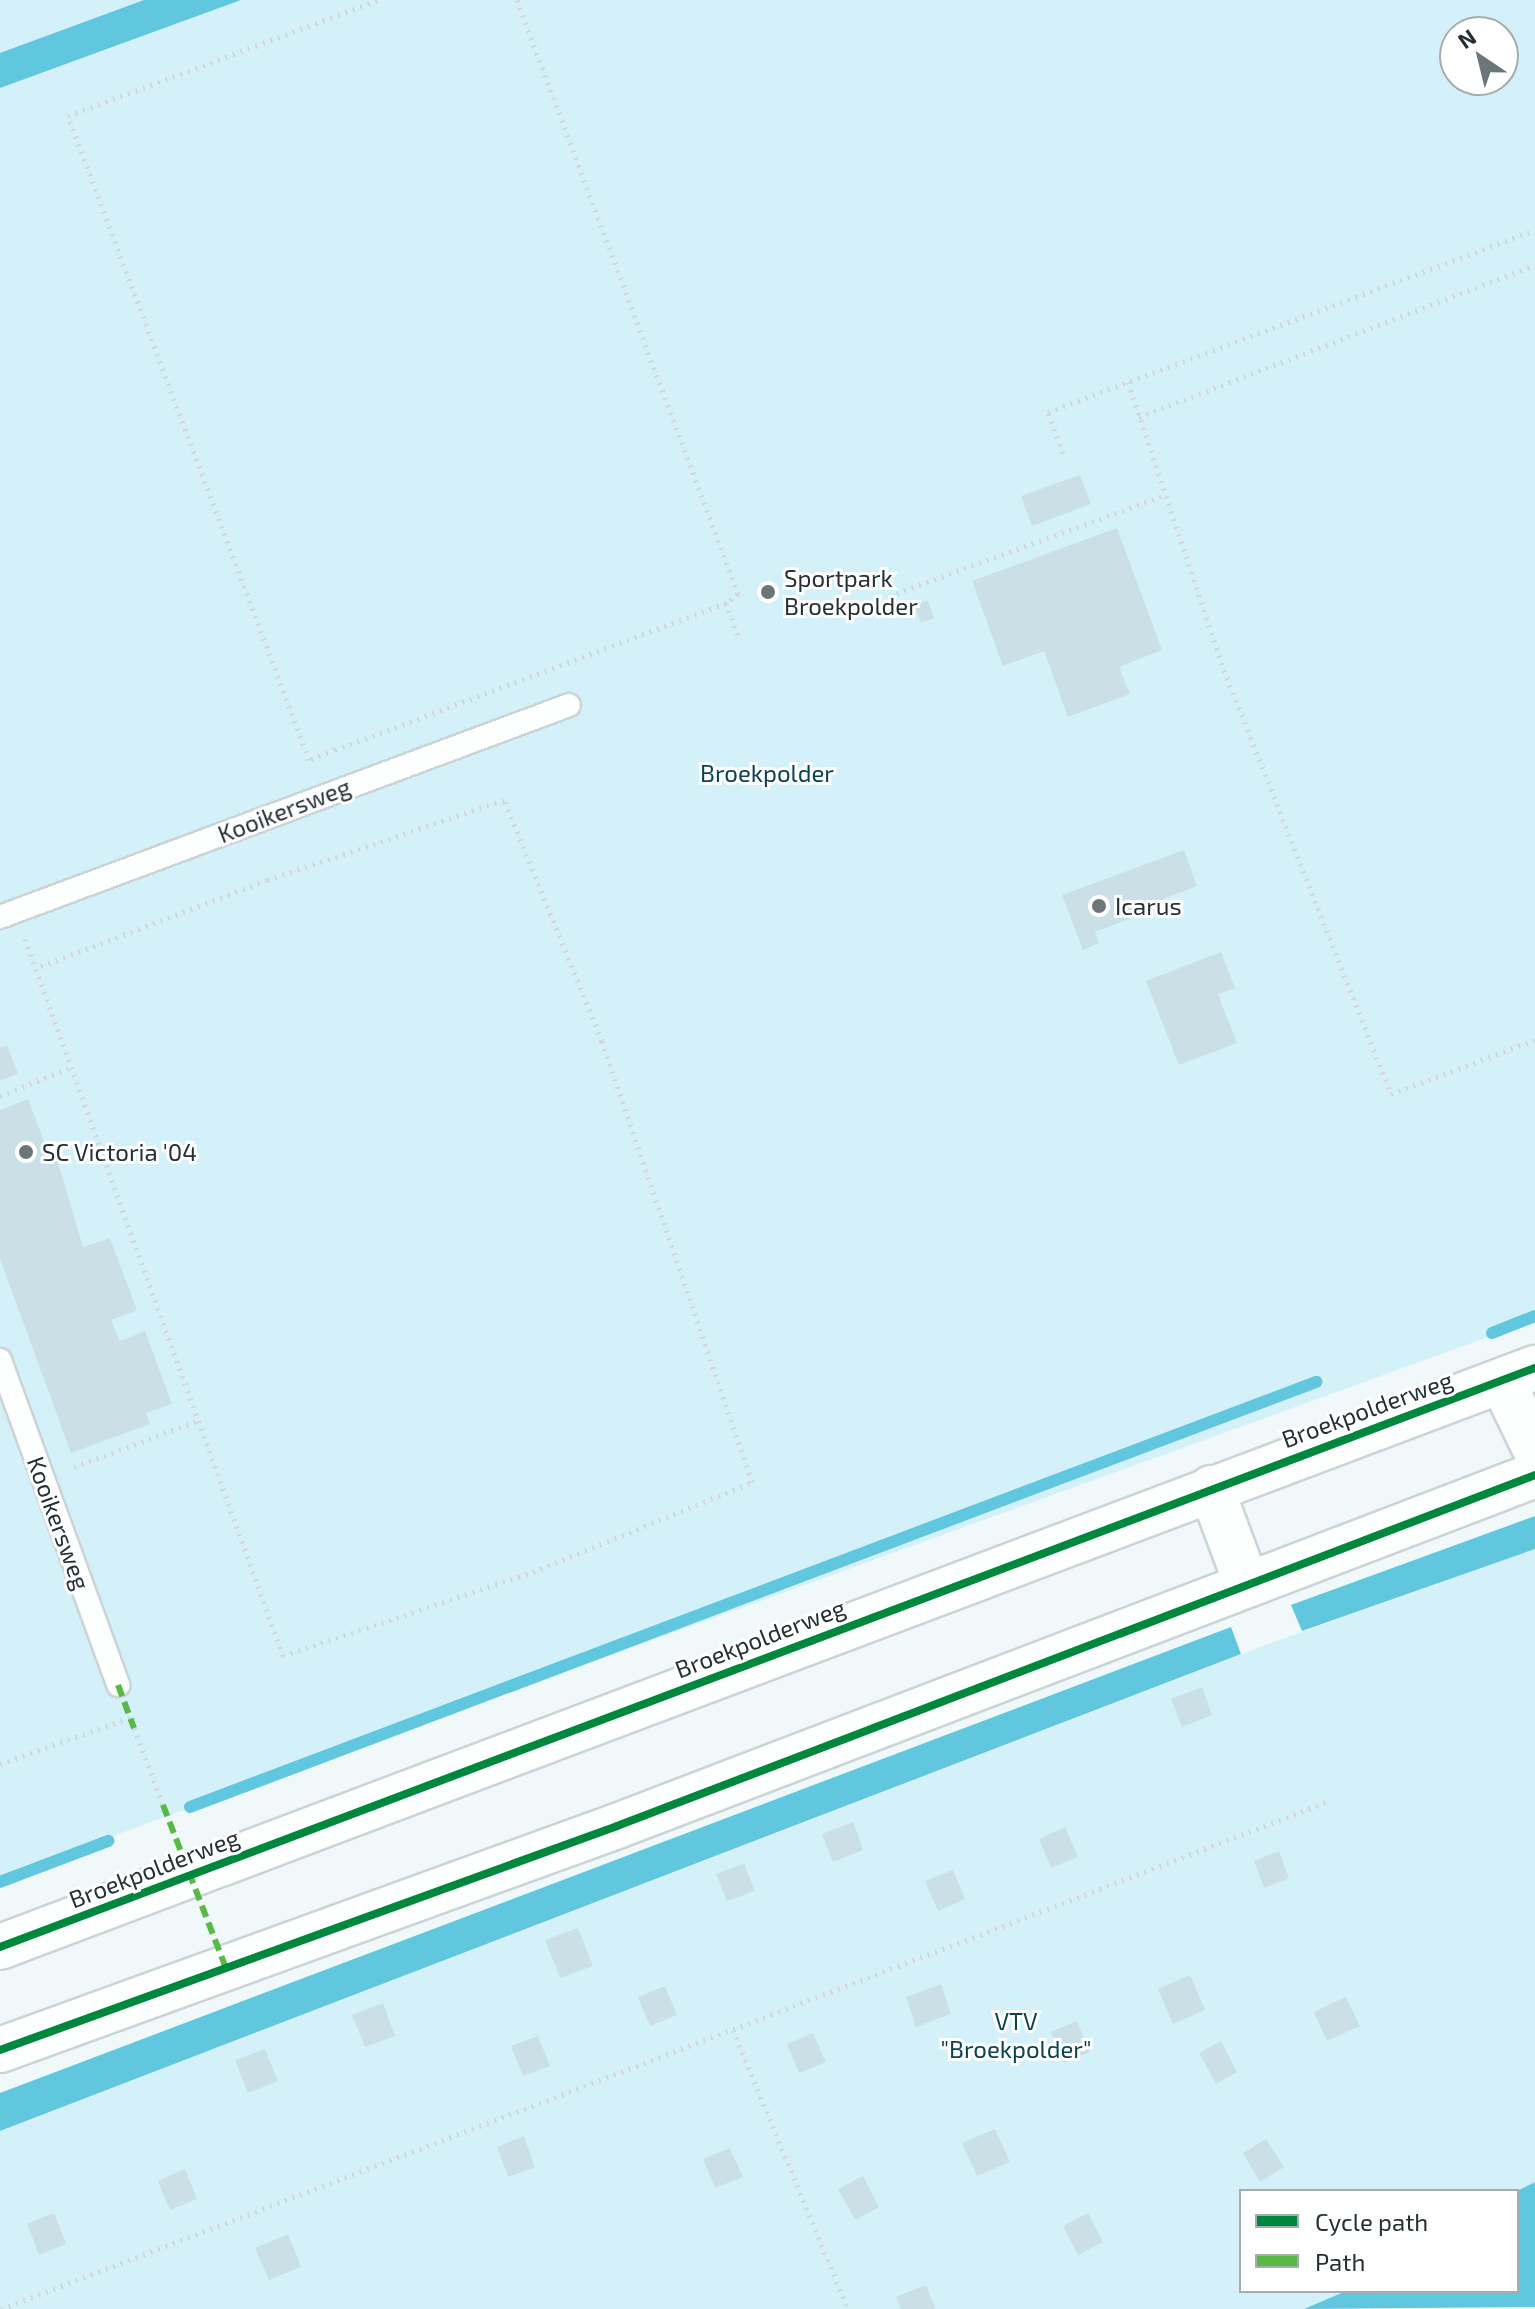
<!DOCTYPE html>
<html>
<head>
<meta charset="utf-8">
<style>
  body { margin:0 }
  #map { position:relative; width:1535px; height:2309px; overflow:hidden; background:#f1f8fa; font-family:"Exo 2",sans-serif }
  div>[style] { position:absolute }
  .green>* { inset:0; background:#d4f1f9 }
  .water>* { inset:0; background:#61c7df }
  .stream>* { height:12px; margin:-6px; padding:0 6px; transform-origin:6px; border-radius:6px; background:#61c7df }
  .building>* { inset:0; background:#cae0e6 }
  .path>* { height:5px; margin-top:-2.5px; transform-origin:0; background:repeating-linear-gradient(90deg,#d4d6d8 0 2px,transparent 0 8px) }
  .roads { filter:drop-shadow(2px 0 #cbd4d7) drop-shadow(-2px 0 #cbd4d7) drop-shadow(0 2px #cbd4d7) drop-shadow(0 -2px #cbd4d7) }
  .service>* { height:22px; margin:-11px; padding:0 11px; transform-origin:11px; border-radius:11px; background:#fdfefe }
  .minor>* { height:44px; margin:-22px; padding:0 22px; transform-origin:22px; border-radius:22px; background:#fdfefe }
  .quiet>* { height:6px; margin-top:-3px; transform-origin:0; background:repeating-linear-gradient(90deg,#58b947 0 12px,transparent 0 18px) }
  .cycleway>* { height:8px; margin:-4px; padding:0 4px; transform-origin:4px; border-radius:4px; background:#00873e }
  .dots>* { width:22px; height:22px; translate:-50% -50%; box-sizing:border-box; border:4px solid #fff; border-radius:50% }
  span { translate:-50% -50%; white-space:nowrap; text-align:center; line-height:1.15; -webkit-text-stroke:6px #fff; paint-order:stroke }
  .poi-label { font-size:24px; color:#243034 }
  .left { translate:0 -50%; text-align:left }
  .park-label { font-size:24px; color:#094352 }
  .street-label { font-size:24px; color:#243034 }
  .legend { position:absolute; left:1239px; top:2189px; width:280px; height:104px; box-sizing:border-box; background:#fff; border:2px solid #a7acae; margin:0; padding:10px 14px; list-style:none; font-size:24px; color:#243034 }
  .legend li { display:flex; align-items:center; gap:16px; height:40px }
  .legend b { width:40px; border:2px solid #a7acae }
  .north { position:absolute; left:1439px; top:16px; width:80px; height:80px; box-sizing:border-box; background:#fff; border:2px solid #a7acae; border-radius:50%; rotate:325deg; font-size:22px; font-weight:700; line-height:32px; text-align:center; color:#243034 }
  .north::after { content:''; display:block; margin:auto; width:28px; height:36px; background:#6c7679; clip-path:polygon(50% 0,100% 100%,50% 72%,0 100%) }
</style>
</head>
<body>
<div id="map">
  <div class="green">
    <div style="clip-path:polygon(evenodd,0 0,1535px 0,1535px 1320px,0 1877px,0 0,1455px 32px,1503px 32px,1503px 80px,1455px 80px,1455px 32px)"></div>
    <div style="clip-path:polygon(1535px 1549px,1535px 2182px,1517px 2191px,1241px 2191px,1241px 2291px,1346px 2291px,1304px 2309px,0 2309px,0 2131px,1271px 1643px)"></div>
  </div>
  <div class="water">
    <div style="clip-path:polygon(144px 0,241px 0,0 88px,0 53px)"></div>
    <div style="clip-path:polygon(1535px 1516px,1535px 1549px,1302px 1631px,1291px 1605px)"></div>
    <div style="clip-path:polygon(1231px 1627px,1241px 1654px,0 2131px,0 2093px)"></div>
    <div style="clip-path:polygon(1535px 2182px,1535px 2307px,1304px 2309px,1346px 2291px,1517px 2291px,1517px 2191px)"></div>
  </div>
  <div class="stream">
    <div style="left:1492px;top:1333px;width:46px;rotate:-21.6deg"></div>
    <div style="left:190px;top:1807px;width:1204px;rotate:-20.68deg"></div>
    <div style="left:0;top:1882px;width:116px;rotate:-20.8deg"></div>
  </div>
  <div class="building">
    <div style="clip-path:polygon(1080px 475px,1091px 504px,1032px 526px,1021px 496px)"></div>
    <div style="clip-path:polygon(1117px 528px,1162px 650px,1119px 667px,1130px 694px,1068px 717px,1044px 651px,1003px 666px,972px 581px)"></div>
    <div style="clip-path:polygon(928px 601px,934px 618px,921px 623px,914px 605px)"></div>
    <div style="clip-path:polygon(1184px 850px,1197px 886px,1163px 899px,1165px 905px,1095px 932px,1099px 943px,1083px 950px,1062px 895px)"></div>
    <div style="clip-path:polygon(1221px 952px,1235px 988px,1218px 994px,1237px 1043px,1179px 1065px,1146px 981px)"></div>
    <div style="clip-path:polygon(7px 1045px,18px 1074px,0 1081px,0 1048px)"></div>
    <div style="clip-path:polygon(28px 1099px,49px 1154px,55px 1152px,83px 1247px,110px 1238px,137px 1310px,111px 1320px,120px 1341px,145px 1331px,172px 1404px,146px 1413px,150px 1424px,71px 1453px,0 1259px,0 1110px)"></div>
    <div style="clip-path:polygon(1202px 1687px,1212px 1715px,1182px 1727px,1171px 1699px)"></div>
    <div style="clip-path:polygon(853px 1822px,863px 1850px,833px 1862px,822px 1834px)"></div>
    <div style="clip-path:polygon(1065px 1827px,1078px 1857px,1051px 1868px,1039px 1839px)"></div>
    <div style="clip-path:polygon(1279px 1851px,1289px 1878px,1264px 1888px,1254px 1861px)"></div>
    <div style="clip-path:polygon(744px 1863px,755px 1891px,727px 1901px,716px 1874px)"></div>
    <div style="clip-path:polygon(953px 1870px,965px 1899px,938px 1911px,925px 1881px)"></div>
    <div style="clip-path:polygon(578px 1928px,593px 1966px,560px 1978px,545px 1940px)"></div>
    <div style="clip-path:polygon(1190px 1975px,1205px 2010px,1173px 2024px,1158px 1989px)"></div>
    <div style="clip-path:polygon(941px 1984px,951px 2014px,916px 2027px,906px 1997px)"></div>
    <div style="clip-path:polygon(665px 1986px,677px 2015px,650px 2026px,638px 1997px)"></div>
    <div style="clip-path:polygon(1346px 1997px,1360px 2026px,1327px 2041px,1314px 2012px)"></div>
    <div style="clip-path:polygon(383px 2003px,395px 2036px,365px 2047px,352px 2015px)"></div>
    <div style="clip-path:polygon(1077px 2021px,1090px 2052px,1064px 2063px,1051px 2032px)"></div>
    <div style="clip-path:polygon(813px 2033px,826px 2062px,799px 2073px,787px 2044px)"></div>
    <div style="clip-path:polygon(538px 2036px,550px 2066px,523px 2076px,511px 2046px)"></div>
    <div style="clip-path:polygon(1221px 2041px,1237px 2072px,1216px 2084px,1199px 2053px)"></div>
    <div style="clip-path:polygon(265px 2049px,278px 2081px,248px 2093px,235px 2060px)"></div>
    <div style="clip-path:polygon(995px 2129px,1010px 2162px,977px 2176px,962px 2143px)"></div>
    <div style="clip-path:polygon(524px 2136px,535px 2167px,508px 2177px,497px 2147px)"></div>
    <div style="clip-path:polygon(1266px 2139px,1284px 2167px,1260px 2182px,1243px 2153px)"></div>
    <div style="clip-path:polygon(730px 2148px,743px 2177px,715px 2188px,703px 2159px)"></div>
    <div style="clip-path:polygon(185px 2169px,197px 2199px,170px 2210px,158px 2181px)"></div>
    <div style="clip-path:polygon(863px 2176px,879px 2207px,855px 2220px,838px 2189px)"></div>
    <div style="clip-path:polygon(54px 2213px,66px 2244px,39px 2255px,27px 2224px)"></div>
    <div style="clip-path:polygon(1088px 2213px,1103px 2242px,1078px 2255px,1063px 2226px)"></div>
    <div style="clip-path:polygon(288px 2234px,301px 2267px,269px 2280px,255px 2248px)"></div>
    <div style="clip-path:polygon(926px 2285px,936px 2309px,901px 2309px,896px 2297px)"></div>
  </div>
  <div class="path">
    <div style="left:517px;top:0;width:634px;rotate:69.59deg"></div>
    <div style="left:738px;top:594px;width:15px;rotate:143deg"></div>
    <div style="left:1128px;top:382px;width:304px;rotate:71.6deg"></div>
    <div style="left:1224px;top:670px;width:456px;rotate:68.5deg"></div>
    <div style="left:1391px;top:1094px;width:154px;rotate:-20.6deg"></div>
    <div style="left:1139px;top:417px;width:424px;rotate:-21deg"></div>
    <div style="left:1063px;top:453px;width:44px;rotate:-110.1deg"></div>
    <div style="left:1048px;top:412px;width:520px;rotate:-20.49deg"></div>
    <div style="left:889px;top:596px;width:294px;rotate:-20.1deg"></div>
    <div style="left:335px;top:749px;width:28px;rotate:157deg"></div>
    <div style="left:309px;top:760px;width:688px;rotate:-110.52deg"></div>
    <div style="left:68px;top:116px;width:331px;rotate:-20.5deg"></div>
    <div style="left:335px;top:750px;width:418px;rotate:-20.6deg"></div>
    <div style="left:726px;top:603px;width:40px;rotate:69.8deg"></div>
    <div style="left:25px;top:939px;width:762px;rotate:70.21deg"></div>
    <div style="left:283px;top:1656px;width:264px;rotate:-18.6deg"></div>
    <div style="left:533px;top:1572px;width:237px;rotate:-22.3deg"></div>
    <div style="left:752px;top:1482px;width:466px;rotate:-108.8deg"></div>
    <div style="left:602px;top:1041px;width:260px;rotate:-112.1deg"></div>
    <div style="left:504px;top:800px;width:250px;rotate:161.3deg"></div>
    <div style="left:267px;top:880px;width:247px;rotate:159.1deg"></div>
    <div style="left:0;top:1096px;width:78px;rotate:-21.9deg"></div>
    <div style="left:74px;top:1467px;width:131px;rotate:-20.5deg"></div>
    <div style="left:134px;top:1728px;width:82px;rotate:69.4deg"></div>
    <div style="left:0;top:1764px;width:138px;rotate:-19.5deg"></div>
    <div style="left:733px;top:2030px;width:302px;rotate:67.6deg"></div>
    <div style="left:1px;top:2309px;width:1423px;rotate:-20.92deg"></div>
  </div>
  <div class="roads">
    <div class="service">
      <div style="left:0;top:917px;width:607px;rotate:-20.43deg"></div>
      <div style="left:0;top:1360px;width:346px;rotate:70deg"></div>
    </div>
    <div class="minor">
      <div style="left:1502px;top:1381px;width:76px;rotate:64.1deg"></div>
      <div style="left:1211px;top:1488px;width:103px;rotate:69.6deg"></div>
      <div style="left:0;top:1947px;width:1641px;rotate:-20.67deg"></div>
      <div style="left:0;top:2050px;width:656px;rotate:-19.95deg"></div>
      <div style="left:617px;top:1826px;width:983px;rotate:-20.92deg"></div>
    </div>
  </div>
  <div class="quiet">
    <div style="left:118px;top:1685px;width:46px;rotate:69.6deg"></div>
    <div style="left:163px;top:1805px;width:173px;rotate:68.9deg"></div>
  </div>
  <div class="cycleway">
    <div style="left:0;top:1947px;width:1641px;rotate:-20.67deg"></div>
    <div style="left:0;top:2050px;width:656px;rotate:-19.95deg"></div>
    <div style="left:617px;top:1826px;width:983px;rotate:-20.92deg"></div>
  </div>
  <div class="dots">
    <div style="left:768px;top:592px;background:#6c7679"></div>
    <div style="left:1099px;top:906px;background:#6c7679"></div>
    <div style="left:26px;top:1152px;background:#6c7679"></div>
  </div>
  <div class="poi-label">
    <span class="left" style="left:784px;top:592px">Sportpark<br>Broekpolder</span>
    <span class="left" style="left:1115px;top:906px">Icarus</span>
    <span class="left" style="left:42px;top:1152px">SC Victoria '04</span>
  </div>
  <div class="park-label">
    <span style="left:767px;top:773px">Broekpolder</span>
    <span style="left:1016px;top:2035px">VTV<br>"Broekpolder"</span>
  </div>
  <div class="street-label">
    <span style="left:284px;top:810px;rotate:-21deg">Kooikersweg</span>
    <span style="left:1367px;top:1409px;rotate:-20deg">Broekpolderweg</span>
    <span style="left:59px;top:1523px;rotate:70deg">Kooikersweg</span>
    <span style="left:760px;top:1638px;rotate:-21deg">Broekpolderweg</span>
    <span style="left:154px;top:1868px;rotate:-21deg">Broekpolderweg</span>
  </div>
  <ul class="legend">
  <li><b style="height:10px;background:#00873e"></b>Cycle path</li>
  <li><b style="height:10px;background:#58b947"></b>Path</li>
  </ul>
  <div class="north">N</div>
</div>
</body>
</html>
